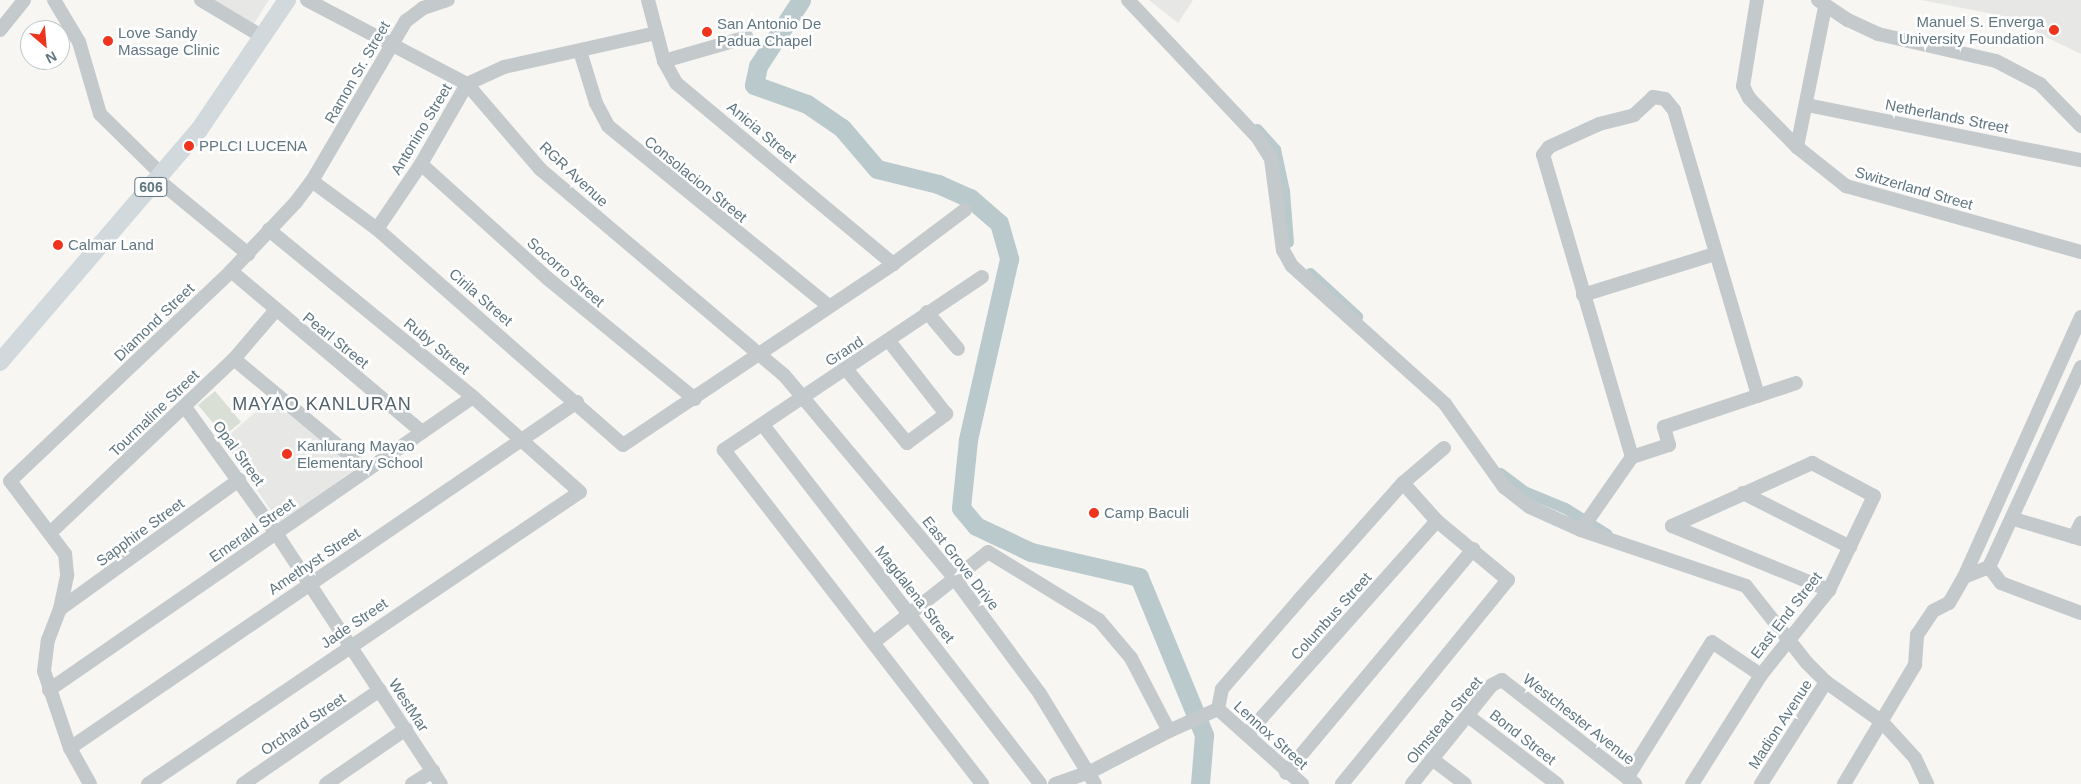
<!DOCTYPE html>
<html>
<head>
<meta charset="utf-8">
<style>
  body { margin:0 }
  #map { position:relative; width:2081px; height:784px; overflow:hidden; background:#f7f6f3; font-family:Helvetica,sans-serif }
  div>[style] { position:absolute }
  .built>* { inset:0; background:#e7e8e6 }
  .green>* { inset:0; background:#d9dfd4 }
  .canal>* { height:11px; margin:-5.5px; padding:0 5.5px; transform-origin:5.5px; border-radius:5.5px; background:#bac9cc }
  .river>* { height:19px; margin:-9.5px; padding:0 9.5px; transform-origin:9.5px; border-radius:9.5px; background:#bac9cc }
  .minor>* { height:14px; margin:-7px; padding:0 7px; transform-origin:7px; border-radius:7px; background:#c4c9cb }
  .major>* { height:18px; margin:-9px; padding:0 9px; transform-origin:9px; border-radius:9px; background:#d2d9dc }
  .dots>* { width:14px; height:14px; translate:-50% -50%; box-sizing:border-box; border:2px solid #fff; border-radius:50% }
  span { translate:-50% -50%; white-space:nowrap; text-align:center; line-height:1.15; -webkit-text-stroke:5px #fff; paint-order:stroke }
  .shield-label span { padding:1px 4px; background:#fff; border:1px solid; border-radius:4px; -webkit-text-stroke-width:0 }
  .shield-label { font-size:14px; color:#607680; font-weight:700 }
  .poi-label { font-size:15px; color:#607680 }
  .right { translate:-100% -50%; text-align:right }
  .left { translate:0 -50%; text-align:left }
  .street-label { font-size:15px; color:#607680 }
  .quarter-label { font-size:18px; color:#52636b; letter-spacing:1px }
  .north { position:absolute; left:20px; top:20px; width:50px; height:50px; box-sizing:border-box; background:#fff; border:1px solid #bfc8cc; border-radius:50%; rotate:153deg; font-size:14px; font-weight:700; line-height:20px; text-align:center; color:#607680 }
  .north::after { content:''; display:block; margin:auto; width:18px; height:22px; background:#ee341c; clip-path:polygon(50% 0,100% 100%,50% 72%,0 100%) }
</style>
</head>
<body>
<div id="map">
  <div class="built">
    <div style="clip-path:polygon(206px 0,269px 0,252px 27px)"></div>
    <div style="clip-path:polygon(1149px 0,1193px 0,1178px 23px)"></div>
    <div style="clip-path:polygon(1921px 0,2081px 0,2081px 54px,2003px 16px)"></div>
    <div style="clip-path:polygon(272px 398px,358px 467px,280px 524px,223px 440px)"></div>
  </div>
  <div class="green">
    <div style="clip-path:polygon(215px 391px,241px 422px,224px 436px,198px 405px)"></div>
  </div>
  <div class="canal">
    <div style="left:1257px;top:129px;width:27px;rotate:48deg"></div>
    <div style="left:1275px;top:149px;width:43px;rotate:77.9deg"></div>
    <div style="left:1284px;top:191px;width:51px;rotate:85.5deg"></div>
    <div style="left:1310px;top:273px;width:64px;rotate:42.5deg"></div>
    <div style="left:1500px;top:473px;width:30px;rotate:37deg"></div>
    <div style="left:1524px;top:491px;width:44px;rotate:22.5deg"></div>
    <div style="left:1565px;top:508px;width:49px;rotate:31.8deg"></div>
  </div>
  <div class="river">
    <div style="left:801px;top:0;width:79px;rotate:123.1deg"></div>
    <div style="left:758px;top:66px;width:19px;rotate:102deg"></div>
    <div style="left:754px;top:85px;width:56px;rotate:19.7deg"></div>
    <div style="left:807px;top:104px;width:42px;rotate:34.4deg"></div>
    <div style="left:842px;top:128px;width:54px;rotate:49.5deg"></div>
    <div style="left:877px;top:169px;width:63px;rotate:13.8deg"></div>
    <div style="left:938px;top:184px;width:35px;rotate:24deg"></div>
    <div style="left:970px;top:198px;width:38px;rotate:41deg"></div>
    <div style="left:999px;top:223px;width:37px;rotate:74deg"></div>
    <div style="left:1009px;top:259px;width:186px;rotate:102.8deg"></div>
    <div style="left:968px;top:440px;width:68px;rotate:95.9deg"></div>
    <div style="left:961px;top:508px;width:23px;rotate:50deg"></div>
    <div style="left:976px;top:526px;width:61px;rotate:25.3deg"></div>
    <div style="left:1031px;top:552px;width:111px;rotate:13deg"></div>
    <div style="left:1139px;top:577px;width:171px;rotate:67.6deg"></div>
    <div style="left:1204px;top:735px;width:49px;rotate:94.7deg"></div>
  </div>
  <div class="minor">
    <div style="left:54px;top:0;width:49px;rotate:59.2deg"></div>
    <div style="left:79px;top:42px;width:75px;rotate:73.7deg"></div>
    <div style="left:100px;top:114px;width:87px;rotate:44.5deg"></div>
    <div style="left:201px;top:0;width:72px;rotate:30.8deg"></div>
    <div style="left:307px;top:0;width:181px;rotate:27.7deg"></div>
    <div style="left:467px;top:84px;width:112px;rotate:49.3deg"></div>
    <div style="left:540px;top:169px;width:319px;rotate:40.2deg"></div>
    <div style="left:784px;top:375px;width:266px;rotate:50deg"></div>
    <div style="left:955px;top:579px;width:143px;rotate:53.5deg"></div>
    <div style="left:1040px;top:694px;width:105px;rotate:58.6deg"></div>
    <div style="left:648px;top:0;width:63px;rotate:75.3deg"></div>
    <div style="left:664px;top:61px;width:25px;rotate:61deg"></div>
    <div style="left:676px;top:83px;width:283px;rotate:39.8deg"></div>
    <div style="left:1128px;top:0;width:190px;rotate:46.7deg"></div>
    <div style="left:1258px;top:138px;width:25px;rotate:58deg"></div>
    <div style="left:1271px;top:159px;width:92px;rotate:82.5deg"></div>
    <div style="left:1283px;top:250px;width:18px;rotate:61deg"></div>
    <div style="left:1292px;top:266px;width:206px;rotate:42deg"></div>
    <div style="left:1445px;top:404px;width:102px;rotate:54.6deg"></div>
    <div style="left:1504px;top:487px;width:33px;rotate:38deg"></div>
    <div style="left:1530px;top:507px;width:56px;rotate:24.3deg"></div>
    <div style="left:1581px;top:530px;width:174px;rotate:18.7deg"></div>
    <div style="left:1746px;top:586px;width:98px;rotate:51.6deg"></div>
    <div style="left:1807px;top:663px;width:27px;rotate:45deg"></div>
    <div style="left:1826px;top:682px;width:69px;rotate:35.5deg"></div>
    <div style="left:1882px;top:722px;width:49px;rotate:47.5deg"></div>
    <div style="left:1915px;top:758px;width:29px;rotate:65deg"></div>
    <div style="left:1757px;top:0;width:87px;rotate:99.2deg"></div>
    <div style="left:1743px;top:86px;width:13px;rotate:63deg"></div>
    <div style="left:1749px;top:98px;width:69px;rotate:45.6deg"></div>
    <div style="left:1797px;top:147px;width:63px;rotate:38.5deg"></div>
    <div style="left:1846px;top:186px;width:244px;rotate:15.7deg"></div>
    <div style="left:1818px;top:0;width:36px;rotate:34deg"></div>
    <div style="left:1848px;top:20px;width:33px;rotate:25deg"></div>
    <div style="left:1878px;top:34px;width:121px;rotate:12.9deg"></div>
    <div style="left:1996px;top:61px;width:50px;rotate:27.6deg"></div>
    <div style="left:2040px;top:84px;width:59px;rotate:45.7deg"></div>
    <div style="left:0;top:30px;width:38px;rotate:-51deg"></div>
    <div style="left:580px;top:51px;width:54px;rotate:72.9deg"></div>
    <div style="left:596px;top:103px;width:26px;rotate:62deg"></div>
    <div style="left:608px;top:126px;width:285px;rotate:39.2deg"></div>
    <div style="left:664px;top:61px;width:86px;rotate:-16.1deg"></div>
    <div style="left:1807px;top:105px;width:279px;rotate:11.4deg"></div>
    <div style="left:1797px;top:147px;width:143px;rotate:-78.7deg"></div>
    <div style="left:421px;top:164px;width:170px;rotate:42.1deg"></div>
    <div style="left:547px;top:278px;width:191px;rotate:39.3deg"></div>
    <div style="left:158px;top:180px;width:117px;rotate:39.4deg"></div>
    <div style="left:312px;top:181px;width:81px;rotate:36.4deg"></div>
    <div style="left:377px;top:229px;width:327px;rotate:41.3deg"></div>
    <div style="left:623px;top:445px;width:325px;rotate:-33.8deg"></div>
    <div style="left:893px;top:264px;width:90px;rotate:-36.9deg"></div>
    <div style="left:377px;top:229px;width:78px;rotate:-55.9deg"></div>
    <div style="left:421px;top:164px;width:92px;rotate:-60.1deg"></div>
    <div style="left:467px;top:84px;width:41px;rotate:-24.7deg"></div>
    <div style="left:504px;top:67px;width:156px;rotate:-12.6deg"></div>
    <div style="left:231px;top:271px;width:250px;rotate:40.1deg"></div>
    <div style="left:982px;top:277px;width:311px;rotate:146.2deg"></div>
    <div style="left:724px;top:450px;width:422px;rotate:52.3deg"></div>
    <div style="left:1583px;top:295px;width:138px;rotate:-17.3deg"></div>
    <div style="left:927px;top:312px;width:48px;rotate:50deg"></div>
    <div style="left:234px;top:359px;width:172px;rotate:39.8deg"></div>
    <div style="left:846px;top:369px;width:96px;rotate:50.5deg"></div>
    <div style="left:907px;top:443px;width:49px;rotate:-36.6deg"></div>
    <div style="left:946px;top:414px;width:93px;rotate:-128deg"></div>
    <div style="left:185px;top:407px;width:155px;rotate:54.2deg"></div>
    <div style="left:276px;top:533px;width:300px;rotate:56.7deg"></div>
    <div style="left:763px;top:425px;width:453px;rotate:52.3deg"></div>
    <div style="left:1632px;top:457px;width:315px;rotate:-106.4deg"></div>
    <div style="left:1543px;top:155px;width:10px;rotate:-53deg"></div>
    <div style="left:1549px;top:147px;width:55px;rotate:-24.7deg"></div>
    <div style="left:1599px;top:124px;width:36px;rotate:-14deg"></div>
    <div style="left:1634px;top:115px;width:26px;rotate:-43deg"></div>
    <div style="left:1653px;top:97px;width:12px;rotate:9deg"></div>
    <div style="left:1665px;top:99px;width:14px;rotate:51deg"></div>
    <div style="left:1674px;top:110px;width:298px;rotate:73.6deg"></div>
    <div style="left:1743px;top:493px;width:120px;rotate:26.8deg"></div>
    <div style="left:2014px;top:519px;width:70px;rotate:16.6deg"></div>
    <div style="left:1672px;top:526px;width:154px;rotate:-24.2deg"></div>
    <div style="left:1812px;top:463px;width:70px;rotate:28deg"></div>
    <div style="left:1874px;top:496px;width:104px;rotate:115.6deg"></div>
    <div style="left:1829px;top:590px;width:109px;rotate:128.7deg"></div>
    <div style="left:1761px;top:675px;width:129px;rotate:122.3deg"></div>
    <div style="left:1672px;top:526px;width:170px;rotate:22.2deg"></div>
    <div style="left:1581px;top:530px;width:89px;rotate:-55.1deg"></div>
    <div style="left:1632px;top:457px;width:39px;rotate:-18deg"></div>
    <div style="left:1669px;top:445px;width:19px;rotate:-106deg"></div>
    <div style="left:1664px;top:427px;width:139px;rotate:-18.4deg"></div>
    <div style="left:50px;top:533px;width:253px;rotate:-43.4deg"></div>
    <div style="left:234px;top:359px;width:63px;rotate:-49.5deg"></div>
    <div style="left:2074px;top:537px;width:16px;rotate:-63deg"></div>
    <div style="left:1989px;top:567px;width:20px;rotate:53deg"></div>
    <div style="left:2001px;top:583px;width:85px;rotate:20.6deg"></div>
    <div style="left:1964px;top:577px;width:27px;rotate:-22deg"></div>
    <div style="left:1989px;top:567px;width:220px;rotate:-65.3deg"></div>
    <div style="left:60px;top:609px;width:221px;rotate:-35.8deg"></div>
    <div style="left:874px;top:642px;width:145px;rotate:-38.3deg"></div>
    <div style="left:988px;top:552px;width:130px;rotate:31.5deg"></div>
    <div style="left:1099px;top:620px;width:50px;rotate:49.9deg"></div>
    <div style="left:1131px;top:658px;width:82px;rotate:62.5deg"></div>
    <div style="left:49px;top:690px;width:515px;rotate:-34.65deg"></div>
    <div style="left:1218px;top:709px;width:20px;rotate:-79deg"></div>
    <div style="left:1222px;top:689px;width:118px;rotate:-49.1deg"></div>
    <div style="left:1299px;top:600px;width:157px;rotate:-48.4deg"></div>
    <div style="left:1403px;top:483px;width:54px;rotate:-40.5deg"></div>
    <div style="left:1218px;top:709px;width:113px;rotate:41.8deg"></div>
    <div style="left:1468px;top:716px;width:112px;rotate:37.4deg"></div>
    <div style="left:1248px;top:733px;width:284px;rotate:-48.3deg"></div>
    <div style="left:70px;top:748px;width:614px;rotate:-34.31deg"></div>
    <div style="left:1432px;top:759px;width:41px;rotate:37.1deg"></div>
    <div style="left:1286px;top:773px;width:292px;rotate:-50.1deg"></div>
    <div style="left:1627px;top:778px;width:160px;rotate:-58deg"></div>
    <div style="left:1712px;top:642px;width:59px;rotate:34deg"></div>
    <div style="left:90px;top:784px;width:41px;rotate:-119.1deg"></div>
    <div style="left:70px;top:748px;width:81px;rotate:-108.7deg"></div>
    <div style="left:44px;top:671px;width:31px;rotate:-83deg"></div>
    <div style="left:48px;top:640px;width:33px;rotate:-69deg"></div>
    <div style="left:60px;top:609px;width:35px;rotate:-78deg"></div>
    <div style="left:67px;top:575px;width:21px;rotate:-95deg"></div>
    <div style="left:65px;top:554px;width:91px;rotate:-127deg"></div>
    <div style="left:10px;top:481px;width:305px;rotate:-43.5deg"></div>
    <div style="left:231px;top:271px;width:95px;rotate:-46.7deg"></div>
    <div style="left:296px;top:202px;width:26px;rotate:-53deg"></div>
    <div style="left:312px;top:181px;width:186px;rotate:-59.6deg"></div>
    <div style="left:406px;top:21px;width:21px;rotate:-37deg"></div>
    <div style="left:423px;top:8px;width:26px;rotate:-18deg"></div>
    <div style="left:148px;top:784px;width:521px;rotate:-34.06deg"></div>
    <div style="left:580px;top:492px;width:143px;rotate:-138.4deg"></div>
    <div style="left:473px;top:397px;width:264px;rotate:-140.7deg"></div>
    <div style="left:243px;top:784px;width:166px;rotate:-34.5deg"></div>
    <div style="left:326px;top:784px;width:97px;rotate:-34.5deg"></div>
    <div style="left:412px;top:784px;width:25px;rotate:-32deg"></div>
    <div style="left:1055px;top:784px;width:37px;rotate:-19deg"></div>
    <div style="left:1090px;top:772px;width:89px;rotate:-27.4deg"></div>
    <div style="left:1169px;top:731px;width:54px;rotate:-24.2deg"></div>
    <div style="left:1342px;top:784px;width:263px;rotate:-50.9deg"></div>
    <div style="left:1508px;top:580px;width:92px;rotate:-140.3deg"></div>
    <div style="left:1437px;top:521px;width:51px;rotate:-131.8deg"></div>
    <div style="left:1412px;top:784px;width:127px;rotate:-51.1deg"></div>
    <div style="left:1492px;top:685px;width:11px;rotate:-27deg"></div>
    <div style="left:1502px;top:680px;width:169px;rotate:38deg"></div>
    <div style="left:1761px;top:784px;width:121px;rotate:-57.5deg"></div>
    <div style="left:1844px;top:784px;width:139px;rotate:-59.2deg"></div>
    <div style="left:1915px;top:665px;width:30px;rotate:-86deg"></div>
    <div style="left:1917px;top:635px;width:29px;rotate:-56deg"></div>
    <div style="left:1933px;top:611px;width:18px;rotate:-27deg"></div>
    <div style="left:1949px;top:603px;width:30px;rotate:-60deg"></div>
    <div style="left:1964px;top:577px;width:285px;rotate:-65.8deg"></div>
  </div>
  <div class="major">
    <div style="left:0;top:362px;width:306px;rotate:-49.4deg"></div>
    <div style="left:199px;top:130px;width:157px;rotate:-55.9deg"></div>
  </div>
  <div class="dots">
    <div style="left:2054px;top:30px;background:#ee341c"></div>
    <div style="left:707px;top:32px;background:#ee341c"></div>
    <div style="left:108px;top:41px;background:#ee341c"></div>
    <div style="left:189px;top:146px;background:#ee341c"></div>
    <div style="left:58px;top:245px;background:#ee341c"></div>
    <div style="left:287px;top:454px;background:#ee341c"></div>
    <div style="left:1094px;top:513px;background:#ee341c"></div>
  </div>
  <div class="shield-label">
    <span style="left:151px;top:187px">606</span>
  </div>
  <div class="poi-label">
    <span class="right" style="left:2044px;top:30px">Manuel S. Enverga<br>University Foundation</span>
    <span class="left" style="left:717px;top:32px">San Antonio De<br>Padua Chapel</span>
    <span class="left" style="left:118px;top:41px">Love Sandy<br>Massage Clinic</span>
    <span class="left" style="left:199px;top:146px">PPLCI LUCENA</span>
    <span class="left" style="left:68px;top:245px">Calmar Land</span>
    <span class="left" style="left:297px;top:454px">Kanlurang Mayao<br>Elementary School</span>
    <span class="left" style="left:1104px;top:513px">Camp Baculi</span>
  </div>
  <div class="street-label">
    <span style="left:357px;top:72px;rotate:-60deg">Ramon Sr. Street</span>
    <span style="left:1947px;top:116px;rotate:11deg">Netherlands Street</span>
    <span style="left:421px;top:129px;rotate:-59deg">Antonino Street</span>
    <span style="left:762px;top:132px;rotate:40deg">Anicia Street</span>
    <span style="left:574px;top:174px;rotate:43deg">RGR Avenue</span>
    <span style="left:696px;top:179px;rotate:39deg">Consolacion Street</span>
    <span style="left:1914px;top:188px;rotate:16deg">Switzerland Street</span>
    <span style="left:566px;top:272px;rotate:41deg">Socorro Street</span>
    <span style="left:481px;top:297px;rotate:41deg">Cirila Street</span>
    <span style="left:154px;top:322px;rotate:-44deg">Diamond Street</span>
    <span style="left:336px;top:340px;rotate:39deg">Pearl Street</span>
    <span style="left:437px;top:346px;rotate:39deg">Ruby Street</span>
    <span style="left:844px;top:351px;rotate:-33deg">Grand</span>
    <span style="left:154px;top:413px;rotate:-44deg">Tourmaline Street</span>
    <span style="left:239px;top:453px;rotate:54deg">Opal Street</span>
    <span style="left:252px;top:530px;rotate:-35deg">Emerald Street</span>
    <span style="left:140px;top:532px;rotate:-36deg">Sapphire Street</span>
    <span style="left:314px;top:561px;rotate:-34deg">Amethyst Street</span>
    <span style="left:961px;top:563px;rotate:52deg">East Grove Drive</span>
    <span style="left:915px;top:594px;rotate:52deg">Magdalena Street</span>
    <span style="left:1786px;top:615px;rotate:-52deg">East End Street</span>
    <span style="left:1331px;top:616px;rotate:-48deg">Columbus Street</span>
    <span style="left:354px;top:623px;rotate:-34deg">Jade Street</span>
    <span style="left:409px;top:705px;rotate:57deg">WestMar</span>
    <span style="left:1579px;top:719px;rotate:38deg">Westchester Avenue</span>
    <span style="left:1444px;top:720px;rotate:-50deg">Olmstead Street</span>
    <span style="left:303px;top:724px;rotate:-34deg">Orchard Street</span>
    <span style="left:1780px;top:724px;rotate:-57deg">Madion Avenue</span>
    <span style="left:1271px;top:735px;rotate:42deg">Lennox Street</span>
    <span style="left:1523px;top:737px;rotate:38deg">Bond Street</span>
  </div>
  <div class="quarter-label">
    <span style="left:322px;top:404px">MAYAO KANLURAN</span>
  </div>
  <div class="north">N</div>
</div>
</body>
</html>
